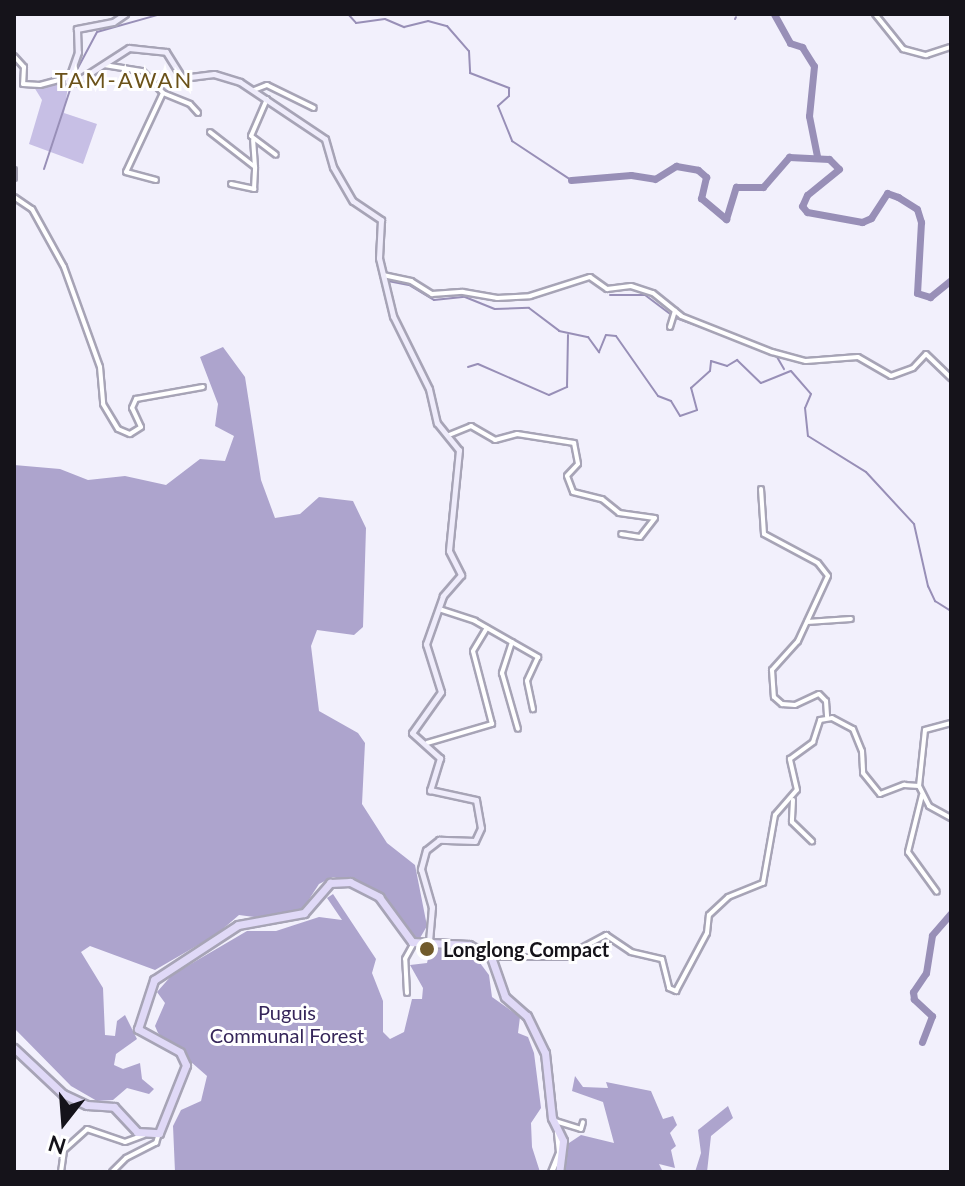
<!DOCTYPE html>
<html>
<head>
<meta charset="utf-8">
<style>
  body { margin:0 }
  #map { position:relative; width:965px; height:1186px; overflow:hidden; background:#f2f0fc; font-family:Lato,sans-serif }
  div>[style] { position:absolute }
  .green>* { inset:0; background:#c7bfe5 }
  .forest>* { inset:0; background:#ada4cd }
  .stream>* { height:2px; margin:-1px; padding:0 1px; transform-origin:1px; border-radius:1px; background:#988fb7 }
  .river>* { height:7px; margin:-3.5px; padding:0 3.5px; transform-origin:3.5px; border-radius:3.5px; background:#988fb7 }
  .roads { filter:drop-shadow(2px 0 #a7a4b6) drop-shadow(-2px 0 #a7a4b6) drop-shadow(0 2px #a7a4b6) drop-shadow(0 -2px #a7a4b6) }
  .minor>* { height:4px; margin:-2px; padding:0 2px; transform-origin:2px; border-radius:2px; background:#fff }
  .tertiary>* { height:5px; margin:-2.5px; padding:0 2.5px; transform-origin:2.5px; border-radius:2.5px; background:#fff }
  .secondary>* { height:5px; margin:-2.5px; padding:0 2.5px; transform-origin:2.5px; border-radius:2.5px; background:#efecfb }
  .primary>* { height:7px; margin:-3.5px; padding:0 3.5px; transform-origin:3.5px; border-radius:3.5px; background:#e0d9f7 }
  .dots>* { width:22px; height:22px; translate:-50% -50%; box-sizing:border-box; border:4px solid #fff; border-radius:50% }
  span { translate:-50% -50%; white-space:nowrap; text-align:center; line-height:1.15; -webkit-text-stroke:6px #fff; paint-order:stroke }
  .poi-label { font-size:20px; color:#15131a; font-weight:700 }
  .left { translate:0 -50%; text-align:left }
  .park-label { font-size:20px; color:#36265a }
  .neighbourhood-label { font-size:22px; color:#6b5219; letter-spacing:2px }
  .frame { position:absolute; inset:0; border:16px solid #15131a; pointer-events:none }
  .north { position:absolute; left:24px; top:1082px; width:80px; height:80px; -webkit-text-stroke:6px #fff; paint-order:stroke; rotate:197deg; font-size:22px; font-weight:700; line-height:32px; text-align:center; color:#15131a }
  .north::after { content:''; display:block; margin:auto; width:28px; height:36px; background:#15131a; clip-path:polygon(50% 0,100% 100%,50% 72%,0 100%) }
</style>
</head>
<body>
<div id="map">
  <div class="green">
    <div style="clip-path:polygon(63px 80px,68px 86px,64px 113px,97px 124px,83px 164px,29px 144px,42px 100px,34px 87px)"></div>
  </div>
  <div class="forest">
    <div style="clip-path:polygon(223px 347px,245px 377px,261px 480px,275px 518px,300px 514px,319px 497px,353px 501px,366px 528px,363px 627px,354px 635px,317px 630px,311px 646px,319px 711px,358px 733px,365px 743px,362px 804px,387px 843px,415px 865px,427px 926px,420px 938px,412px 938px,371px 888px,333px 877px,319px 884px,302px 910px,262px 918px,239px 915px,217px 934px,155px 970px,90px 946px,81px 952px,103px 988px,105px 1035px,115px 1036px,117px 1021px,125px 1015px,137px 1039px,116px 1054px,114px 1065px,123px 1069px,140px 1063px,142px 1079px,154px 1089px,149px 1094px,127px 1088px,113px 1100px,97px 1101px,71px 1086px,14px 1028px,14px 465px,60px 469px,88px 480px,125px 476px,166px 485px,200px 459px,225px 461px,234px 436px,215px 426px,218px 404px,200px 357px)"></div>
    <div style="clip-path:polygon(333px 894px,376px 959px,372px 973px,383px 1001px,383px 1032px,390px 1039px,404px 1032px,412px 999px,422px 999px,423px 988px,410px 965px,427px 963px,430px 950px,458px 950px,477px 959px,489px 975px,492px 997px,520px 1017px,518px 1033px,528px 1037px,534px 1053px,541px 1108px,531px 1123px,532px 1147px,540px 1172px,175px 1172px,173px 1126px,181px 1110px,201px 1101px,207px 1076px,158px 1033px,155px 1026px,165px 1003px,157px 992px,172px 975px,247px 931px,276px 931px,319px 917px,342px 920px,327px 898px)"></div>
    <div style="clip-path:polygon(575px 1076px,583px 1087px,608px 1088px,606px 1082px,651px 1091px,663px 1119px,673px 1116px,677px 1125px,670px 1133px,676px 1146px,671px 1150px,675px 1168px,659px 1164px,663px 1172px,563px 1172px,569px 1143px,581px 1135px,614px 1143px,603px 1102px,572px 1091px)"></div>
    <div style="clip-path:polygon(728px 1106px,733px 1118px,711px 1136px,707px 1172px,695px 1172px,701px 1153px,698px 1130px)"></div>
  </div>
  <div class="stream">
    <div style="left:304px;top:14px;width:17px"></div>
    <div style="left:348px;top:14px;width:12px;rotate:48deg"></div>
    <div style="left:356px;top:23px;width:29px;rotate:-8deg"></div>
    <div style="left:385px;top:19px;width:21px;rotate:23deg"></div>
    <div style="left:404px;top:27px;width:25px;rotate:-14deg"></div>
    <div style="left:428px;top:21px;width:20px;rotate:15deg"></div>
    <div style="left:447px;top:26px;width:33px;rotate:49deg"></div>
    <div style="left:469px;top:51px;width:22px;rotate:87deg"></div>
    <div style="left:470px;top:73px;width:42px;rotate:21deg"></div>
    <div style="left:509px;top:88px;width:8px;rotate:90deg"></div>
    <div style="left:509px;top:96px;width:15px;rotate:138deg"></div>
    <div style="left:498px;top:106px;width:38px;rotate:68deg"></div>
    <div style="left:512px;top:141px;width:71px;rotate:33.5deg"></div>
    <div style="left:740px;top:15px;width:1px"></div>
    <div style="left:735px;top:19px;width:2px;rotate:-63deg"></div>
    <div style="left:72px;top:79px;width:53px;rotate:-62deg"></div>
    <div style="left:97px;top:32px;width:66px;rotate:-15.7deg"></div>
    <div style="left:44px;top:169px;width:86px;rotate:-71.8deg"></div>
    <div style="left:388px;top:281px;width:21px;rotate:11deg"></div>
    <div style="left:409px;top:285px;width:29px;rotate:31deg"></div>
    <div style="left:434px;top:300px;width:31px;rotate:-6deg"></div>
    <div style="left:465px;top:297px;width:32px;rotate:22deg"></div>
    <div style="left:495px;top:309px;width:34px;rotate:-2deg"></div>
    <div style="left:529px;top:308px;width:38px;rotate:37deg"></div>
    <div style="left:559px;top:331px;width:30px;rotate:12deg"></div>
    <div style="left:588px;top:337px;width:19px;rotate:54deg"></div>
    <div style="left:599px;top:352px;width:18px;rotate:-68deg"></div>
    <div style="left:606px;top:335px;width:10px;rotate:6deg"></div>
    <div style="left:616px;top:336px;width:73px;rotate:55deg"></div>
    <div style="left:658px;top:396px;width:14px;rotate:21deg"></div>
    <div style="left:671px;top:401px;width:17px;rotate:59deg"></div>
    <div style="left:680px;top:416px;width:18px;rotate:-19deg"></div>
    <div style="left:697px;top:410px;width:23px;rotate:-105deg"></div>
    <div style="left:691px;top:388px;width:25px;rotate:-42deg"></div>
    <div style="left:710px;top:371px;width:10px;rotate:-84deg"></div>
    <div style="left:711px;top:361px;width:17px;rotate:17deg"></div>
    <div style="left:727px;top:366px;width:12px;rotate:-31deg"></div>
    <div style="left:737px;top:360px;width:33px;rotate:44deg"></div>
    <div style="left:761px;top:383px;width:32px;rotate:-22deg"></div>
    <div style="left:791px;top:371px;width:30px;rotate:49deg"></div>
    <div style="left:811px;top:394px;width:15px;rotate:113deg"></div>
    <div style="left:805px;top:408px;width:28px;rotate:84deg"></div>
    <div style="left:808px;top:436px;width:68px;rotate:31.8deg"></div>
    <div style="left:866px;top:472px;width:71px;rotate:47.3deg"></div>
    <div style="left:914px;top:524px;width:64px;rotate:77.3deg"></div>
    <div style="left:928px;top:586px;width:17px;rotate:65deg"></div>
    <div style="left:935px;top:601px;width:19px;rotate:32deg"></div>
    <div style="left:610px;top:295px;width:35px"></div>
    <div style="left:645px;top:295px;width:39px;rotate:37deg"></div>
    <div style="left:676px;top:318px;width:47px;rotate:20deg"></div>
    <div style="left:734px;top:339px;width:47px;rotate:22.7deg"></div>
    <div style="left:777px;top:357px;width:14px;rotate:60deg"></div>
    <div style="left:468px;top:367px;width:10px;rotate:-17deg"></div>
    <div style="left:478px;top:364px;width:77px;rotate:23.6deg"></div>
    <div style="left:549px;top:395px;width:20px;rotate:-24deg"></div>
    <div style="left:567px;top:387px;width:52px;rotate:-88.9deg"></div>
  </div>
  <div class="river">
    <div style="left:774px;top:14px;width:33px;rotate:61deg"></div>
    <div style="left:790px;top:43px;width:13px;rotate:18deg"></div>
    <div style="left:802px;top:47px;width:22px;rotate:58deg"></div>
    <div style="left:814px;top:66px;width:50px;rotate:95.7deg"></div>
    <div style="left:809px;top:116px;width:41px;rotate:78.7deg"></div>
    <div style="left:571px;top:180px;width:60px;rotate:-4.8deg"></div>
    <div style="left:631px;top:175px;width:24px;rotate:9deg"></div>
    <div style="left:655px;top:179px;width:25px;rotate:-32deg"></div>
    <div style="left:676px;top:166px;width:22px;rotate:10deg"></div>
    <div style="left:698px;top:170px;width:11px;rotate:41deg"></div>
    <div style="left:706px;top:177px;width:22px;rotate:103deg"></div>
    <div style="left:701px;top:198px;width:33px;rotate:40deg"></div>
    <div style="left:726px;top:219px;width:34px;rotate:-73deg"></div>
    <div style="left:736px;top:187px;width:27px"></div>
    <div style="left:763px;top:187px;width:40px;rotate:-49deg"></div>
    <div style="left:789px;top:157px;width:40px;rotate:2.9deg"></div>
    <div style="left:829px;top:159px;width:14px;rotate:45deg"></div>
    <div style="left:839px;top:169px;width:41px;rotate:140.9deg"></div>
    <div style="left:807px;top:195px;width:12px;rotate:114deg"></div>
    <div style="left:802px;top:206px;width:8px;rotate:50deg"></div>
    <div style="left:807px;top:212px;width:56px;rotate:10.3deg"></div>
    <div style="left:862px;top:222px;width:10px;rotate:-24deg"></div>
    <div style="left:871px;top:218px;width:30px;rotate:-57deg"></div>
    <div style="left:887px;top:193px;width:12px;rotate:20deg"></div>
    <div style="left:898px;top:197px;width:22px;rotate:32deg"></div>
    <div style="left:917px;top:209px;width:14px;rotate:73deg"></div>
    <div style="left:921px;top:222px;width:71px;rotate:93.2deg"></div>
    <div style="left:917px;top:293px;width:14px;rotate:17deg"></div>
    <div style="left:930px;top:297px;width:27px;rotate:-39deg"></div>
    <div style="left:922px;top:1042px;width:28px;rotate:-69deg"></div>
    <div style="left:932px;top:1016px;width:25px;rotate:-137deg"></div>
    <div style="left:914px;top:999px;width:7px;rotate:-98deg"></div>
    <div style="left:913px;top:992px;width:23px;rotate:-56deg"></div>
    <div style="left:926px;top:973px;width:38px;rotate:-81deg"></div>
    <div style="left:932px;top:935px;width:29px;rotate:-49deg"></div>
  </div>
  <div class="roads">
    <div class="minor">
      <div style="left:875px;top:14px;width:45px;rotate:51.3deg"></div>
      <div style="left:903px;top:49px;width:24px;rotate:15deg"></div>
      <div style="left:926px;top:55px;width:26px;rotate:-18deg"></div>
      <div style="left:14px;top:56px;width:15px;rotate:48deg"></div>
      <div style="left:24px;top:67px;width:17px;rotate:93deg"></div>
      <div style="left:23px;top:84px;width:17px;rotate:3deg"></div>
      <div style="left:40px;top:85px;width:28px;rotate:-15deg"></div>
      <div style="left:104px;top:65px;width:38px;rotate:9deg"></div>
      <div style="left:142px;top:71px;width:30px;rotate:46deg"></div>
      <div style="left:163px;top:93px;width:87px;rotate:115.1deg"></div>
      <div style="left:126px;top:172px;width:31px;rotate:15deg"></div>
      <div style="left:254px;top:90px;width:14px;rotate:-21deg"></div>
      <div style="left:267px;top:85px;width:52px;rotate:26.1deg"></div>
      <div style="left:163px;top:93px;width:29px;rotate:22deg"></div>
      <div style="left:190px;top:104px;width:12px;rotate:48deg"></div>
      <div style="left:267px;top:99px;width:40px;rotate:113.4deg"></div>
      <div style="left:251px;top:136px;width:31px;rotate:37deg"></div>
      <div style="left:210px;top:132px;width:57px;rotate:37.9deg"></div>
      <div style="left:255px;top:167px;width:27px;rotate:-94deg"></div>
      <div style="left:14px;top:170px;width:8px;rotate:90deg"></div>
      <div style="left:231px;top:184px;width:24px;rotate:12deg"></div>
      <div style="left:254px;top:189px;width:22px;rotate:-87deg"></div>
      <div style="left:14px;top:197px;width:22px;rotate:34deg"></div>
      <div style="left:32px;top:209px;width:66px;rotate:61.1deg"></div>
      <div style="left:64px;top:267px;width:106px;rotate:70.2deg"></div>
      <div style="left:100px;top:367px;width:37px;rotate:85deg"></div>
      <div style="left:103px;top:404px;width:29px;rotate:59deg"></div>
      <div style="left:118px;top:429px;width:13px;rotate:23deg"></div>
      <div style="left:130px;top:434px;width:13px;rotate:-32deg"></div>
      <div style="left:141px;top:427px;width:21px;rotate:-115deg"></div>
      <div style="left:132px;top:408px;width:10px;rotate:-66deg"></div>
      <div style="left:136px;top:399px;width:68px;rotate:-10.2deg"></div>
      <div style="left:383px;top:275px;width:29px;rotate:12deg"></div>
      <div style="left:411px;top:281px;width:25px;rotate:32deg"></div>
      <div style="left:432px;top:294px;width:31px;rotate:-4deg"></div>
      <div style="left:463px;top:292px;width:35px;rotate:10deg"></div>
      <div style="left:497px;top:298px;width:33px;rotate:-3deg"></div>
      <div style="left:530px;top:296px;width:63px;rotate:-17.6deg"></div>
      <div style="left:590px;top:277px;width:21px;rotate:35deg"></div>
      <div style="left:607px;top:289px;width:24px;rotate:-7deg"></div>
      <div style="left:631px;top:286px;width:23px;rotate:18deg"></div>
      <div style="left:653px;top:293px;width:36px;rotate:39deg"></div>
      <div style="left:681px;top:316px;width:98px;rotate:21.6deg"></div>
      <div style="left:772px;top:352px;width:35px;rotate:15deg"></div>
      <div style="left:806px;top:361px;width:52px;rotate:-4.4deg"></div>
      <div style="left:858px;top:357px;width:38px;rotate:30deg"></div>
      <div style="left:891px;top:376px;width:23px;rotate:-20deg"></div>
      <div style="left:913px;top:368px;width:19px;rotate:-47deg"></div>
      <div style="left:926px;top:354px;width:35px;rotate:44deg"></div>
      <div style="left:670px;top:327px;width:17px;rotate:-73deg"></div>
      <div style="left:449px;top:435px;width:24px;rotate:-22deg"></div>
      <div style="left:471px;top:426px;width:28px;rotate:30deg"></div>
      <div style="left:495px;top:440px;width:23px;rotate:-15deg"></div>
      <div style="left:517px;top:434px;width:58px;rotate:9deg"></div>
      <div style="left:574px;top:443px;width:21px;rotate:79deg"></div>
      <div style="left:578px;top:464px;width:16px;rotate:133deg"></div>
      <div style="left:567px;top:476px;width:17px;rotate:69deg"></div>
      <div style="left:573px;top:492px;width:30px;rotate:14deg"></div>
      <div style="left:602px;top:499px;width:22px;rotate:39deg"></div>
      <div style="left:619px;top:513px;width:36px;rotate:8deg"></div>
      <div style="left:655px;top:518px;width:24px;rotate:128deg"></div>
      <div style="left:640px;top:537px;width:19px;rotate:-171deg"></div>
      <div style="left:761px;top:489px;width:45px;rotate:86.2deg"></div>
      <div style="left:764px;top:534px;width:61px;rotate:28.2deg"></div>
      <div style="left:818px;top:563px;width:16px;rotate:52deg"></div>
      <div style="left:828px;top:576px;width:72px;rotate:114.8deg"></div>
      <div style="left:798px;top:641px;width:39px;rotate:132deg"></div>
      <div style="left:772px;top:670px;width:27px;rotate:86deg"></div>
      <div style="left:774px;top:697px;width:11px;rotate:41deg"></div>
      <div style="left:782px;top:704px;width:13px;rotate:4deg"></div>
      <div style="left:795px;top:705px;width:26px;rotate:-25deg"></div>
      <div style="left:819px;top:694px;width:10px;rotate:45deg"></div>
      <div style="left:826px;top:701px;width:16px;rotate:86deg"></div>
      <div style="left:439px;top:609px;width:38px;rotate:18deg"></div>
      <div style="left:475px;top:621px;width:73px;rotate:29.7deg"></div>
      <div style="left:538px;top:657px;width:26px;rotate:115deg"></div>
      <div style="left:527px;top:681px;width:29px;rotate:78deg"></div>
      <div style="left:807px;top:622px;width:44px;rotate:-3.9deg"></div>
      <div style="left:512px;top:642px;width:33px;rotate:108deg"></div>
      <div style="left:502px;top:673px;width:58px;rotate:74.1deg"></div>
      <div style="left:951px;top:723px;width:27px;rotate:165deg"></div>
      <div style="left:925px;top:730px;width:56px;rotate:96.1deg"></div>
      <div style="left:919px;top:786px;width:22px;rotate:63deg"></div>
      <div style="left:929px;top:806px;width:25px;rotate:29deg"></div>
      <div style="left:427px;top:743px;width:68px;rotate:-16.3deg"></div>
      <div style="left:492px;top:724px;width:75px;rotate:-104.6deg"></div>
      <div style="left:473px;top:651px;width:27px;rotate:-59deg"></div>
      <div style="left:922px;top:795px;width:59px;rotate:103.8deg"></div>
      <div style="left:908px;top:852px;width:49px;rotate:54.1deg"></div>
      <div style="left:793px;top:800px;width:22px;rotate:93deg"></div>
      <div style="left:792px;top:822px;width:28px;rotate:44deg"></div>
      <div style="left:491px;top:957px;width:74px"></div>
      <div style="left:565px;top:957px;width:47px;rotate:-28.2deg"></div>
      <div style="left:606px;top:935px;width:30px;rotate:34deg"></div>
      <div style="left:631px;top:952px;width:32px;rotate:13deg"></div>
      <div style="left:662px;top:959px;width:30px;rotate:76deg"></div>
      <div style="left:669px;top:988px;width:8px;rotate:23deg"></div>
      <div style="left:676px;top:991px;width:66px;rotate:-61.9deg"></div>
      <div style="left:707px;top:933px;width:18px;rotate:-84deg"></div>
      <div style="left:709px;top:915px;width:26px;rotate:-43deg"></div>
      <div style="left:728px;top:897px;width:38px;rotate:-22deg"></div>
      <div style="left:763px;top:883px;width:69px;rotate:-80deg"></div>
      <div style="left:775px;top:815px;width:33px;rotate:-49deg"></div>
      <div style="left:797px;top:790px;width:32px;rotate:-103deg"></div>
      <div style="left:790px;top:759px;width:29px;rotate:-36deg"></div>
      <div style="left:813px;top:742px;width:23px;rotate:-72deg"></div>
      <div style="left:820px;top:720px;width:12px;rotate:-9deg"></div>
      <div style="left:832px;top:718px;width:24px;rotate:28deg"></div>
      <div style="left:853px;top:729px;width:24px;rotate:68deg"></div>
      <div style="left:862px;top:751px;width:22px;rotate:87deg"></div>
      <div style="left:863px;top:773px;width:27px;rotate:51deg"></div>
      <div style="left:880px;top:794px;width:26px;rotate:-21deg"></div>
      <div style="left:904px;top:785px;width:15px;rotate:4deg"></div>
      <div style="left:407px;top:993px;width:34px;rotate:-93deg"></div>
      <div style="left:405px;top:959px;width:18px;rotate:-61deg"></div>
      <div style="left:555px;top:1121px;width:27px;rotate:17deg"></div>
      <div style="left:581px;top:1129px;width:7px;rotate:-74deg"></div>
      <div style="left:61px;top:1172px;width:22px;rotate:-82deg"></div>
      <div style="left:64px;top:1150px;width:31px;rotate:-42deg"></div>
      <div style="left:87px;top:1129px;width:40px;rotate:18.9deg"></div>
      <div style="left:125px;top:1142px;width:20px;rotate:-20deg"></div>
      <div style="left:112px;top:1172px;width:20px;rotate:-45deg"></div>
      <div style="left:126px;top:1158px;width:34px;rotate:-27deg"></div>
      <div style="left:156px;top:1143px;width:10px;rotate:-73deg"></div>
    </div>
    <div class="tertiary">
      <div style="left:551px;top:1172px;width:22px;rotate:-68deg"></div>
      <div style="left:559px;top:1152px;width:20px;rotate:-96deg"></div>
    </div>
    <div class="secondary">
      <div style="left:125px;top:14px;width:14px;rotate:146deg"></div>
      <div style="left:113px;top:22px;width:37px;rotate:169deg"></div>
      <div style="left:77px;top:29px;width:23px;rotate:88deg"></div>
      <div style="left:78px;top:52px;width:31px;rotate:109deg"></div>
      <div style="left:68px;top:81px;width:8px;rotate:7deg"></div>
      <div style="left:76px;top:82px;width:63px;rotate:-32.7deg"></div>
      <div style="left:129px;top:48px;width:37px;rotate:6deg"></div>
      <div style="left:166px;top:52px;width:31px;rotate:58deg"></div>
      <div style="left:182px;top:78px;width:32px;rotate:-7deg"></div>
      <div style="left:214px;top:74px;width:27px;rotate:17deg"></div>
      <div style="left:240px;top:82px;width:102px;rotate:33.8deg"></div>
      <div style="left:325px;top:139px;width:29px;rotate:74deg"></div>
      <div style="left:333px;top:167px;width:39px;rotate:60deg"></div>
      <div style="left:353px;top:201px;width:34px;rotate:34deg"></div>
      <div style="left:381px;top:220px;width:38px;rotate:93deg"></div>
      <div style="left:379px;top:258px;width:60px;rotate:76.4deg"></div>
      <div style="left:393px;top:316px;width:81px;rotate:63.7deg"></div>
      <div style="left:429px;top:389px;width:35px;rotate:77deg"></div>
      <div style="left:437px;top:423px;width:35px;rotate:51deg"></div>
      <div style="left:459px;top:450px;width:101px;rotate:95.7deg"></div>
      <div style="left:449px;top:551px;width:27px;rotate:63deg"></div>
      <div style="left:461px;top:575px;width:28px;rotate:131deg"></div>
      <div style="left:443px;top:596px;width:51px;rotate:109.5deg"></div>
      <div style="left:426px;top:644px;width:50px;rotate:72.6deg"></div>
      <div style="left:441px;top:692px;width:50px;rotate:125.3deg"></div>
      <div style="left:412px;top:733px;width:38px;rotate:42deg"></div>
      <div style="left:440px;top:758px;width:34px;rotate:107deg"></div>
      <div style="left:430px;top:790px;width:47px;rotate:12.3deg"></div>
      <div style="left:476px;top:800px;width:28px;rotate:80deg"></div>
      <div style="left:481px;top:828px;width:14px;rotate:115deg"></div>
      <div style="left:475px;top:841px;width:36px;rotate:-178deg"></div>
      <div style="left:439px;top:840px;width:16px;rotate:142deg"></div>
      <div style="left:426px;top:850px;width:20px;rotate:105deg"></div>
      <div style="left:421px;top:869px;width:40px;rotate:74deg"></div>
      <div style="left:432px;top:907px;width:36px;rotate:95deg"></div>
    </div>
    <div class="primary">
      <div style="left:14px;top:1048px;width:67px;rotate:43.2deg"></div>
      <div style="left:63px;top:1094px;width:26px;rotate:25deg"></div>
      <div style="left:87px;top:1105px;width:27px;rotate:4deg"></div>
      <div style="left:114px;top:1107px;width:34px;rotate:47deg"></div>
      <div style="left:137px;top:1132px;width:22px;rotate:3deg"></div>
      <div style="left:159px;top:1133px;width:73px;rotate:-68.3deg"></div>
      <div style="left:186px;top:1065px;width:14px;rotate:-115deg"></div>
      <div style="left:180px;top:1052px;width:48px;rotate:-151.3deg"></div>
      <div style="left:138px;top:1029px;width:52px;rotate:-71.9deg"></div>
      <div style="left:154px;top:980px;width:100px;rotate:-33.2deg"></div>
      <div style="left:238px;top:925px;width:67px;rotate:-10.3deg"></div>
      <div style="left:304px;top:913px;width:40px;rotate:-49deg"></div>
      <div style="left:330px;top:883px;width:20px;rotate:-3deg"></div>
      <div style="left:350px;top:882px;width:33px;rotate:27deg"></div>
      <div style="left:379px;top:897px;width:56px;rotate:53.7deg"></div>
      <div style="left:412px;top:942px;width:57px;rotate:3deg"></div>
      <div style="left:469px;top:945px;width:25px;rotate:29deg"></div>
      <div style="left:491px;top:957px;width:42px;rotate:70.7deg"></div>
      <div style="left:505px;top:997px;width:29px;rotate:41deg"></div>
      <div style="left:527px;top:1016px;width:41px;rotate:64.1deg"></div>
      <div style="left:545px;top:1053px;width:65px;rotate:83.9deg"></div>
      <div style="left:552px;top:1118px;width:25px;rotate:64deg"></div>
      <div style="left:563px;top:1141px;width:31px;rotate:97deg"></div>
    </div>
  </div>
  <div class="dots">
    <div style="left:427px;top:949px;background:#715b2b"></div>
  </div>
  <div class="poi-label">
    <span class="left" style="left:443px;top:949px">Longlong Compact</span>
  </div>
  <div class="park-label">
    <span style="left:287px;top:1024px">Puguis<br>Communal Forest</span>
  </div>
  <div class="neighbourhood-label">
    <span style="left:124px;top:80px">TAM-AWAN</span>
  </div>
  <div class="frame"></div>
  <div class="north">N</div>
</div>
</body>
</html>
